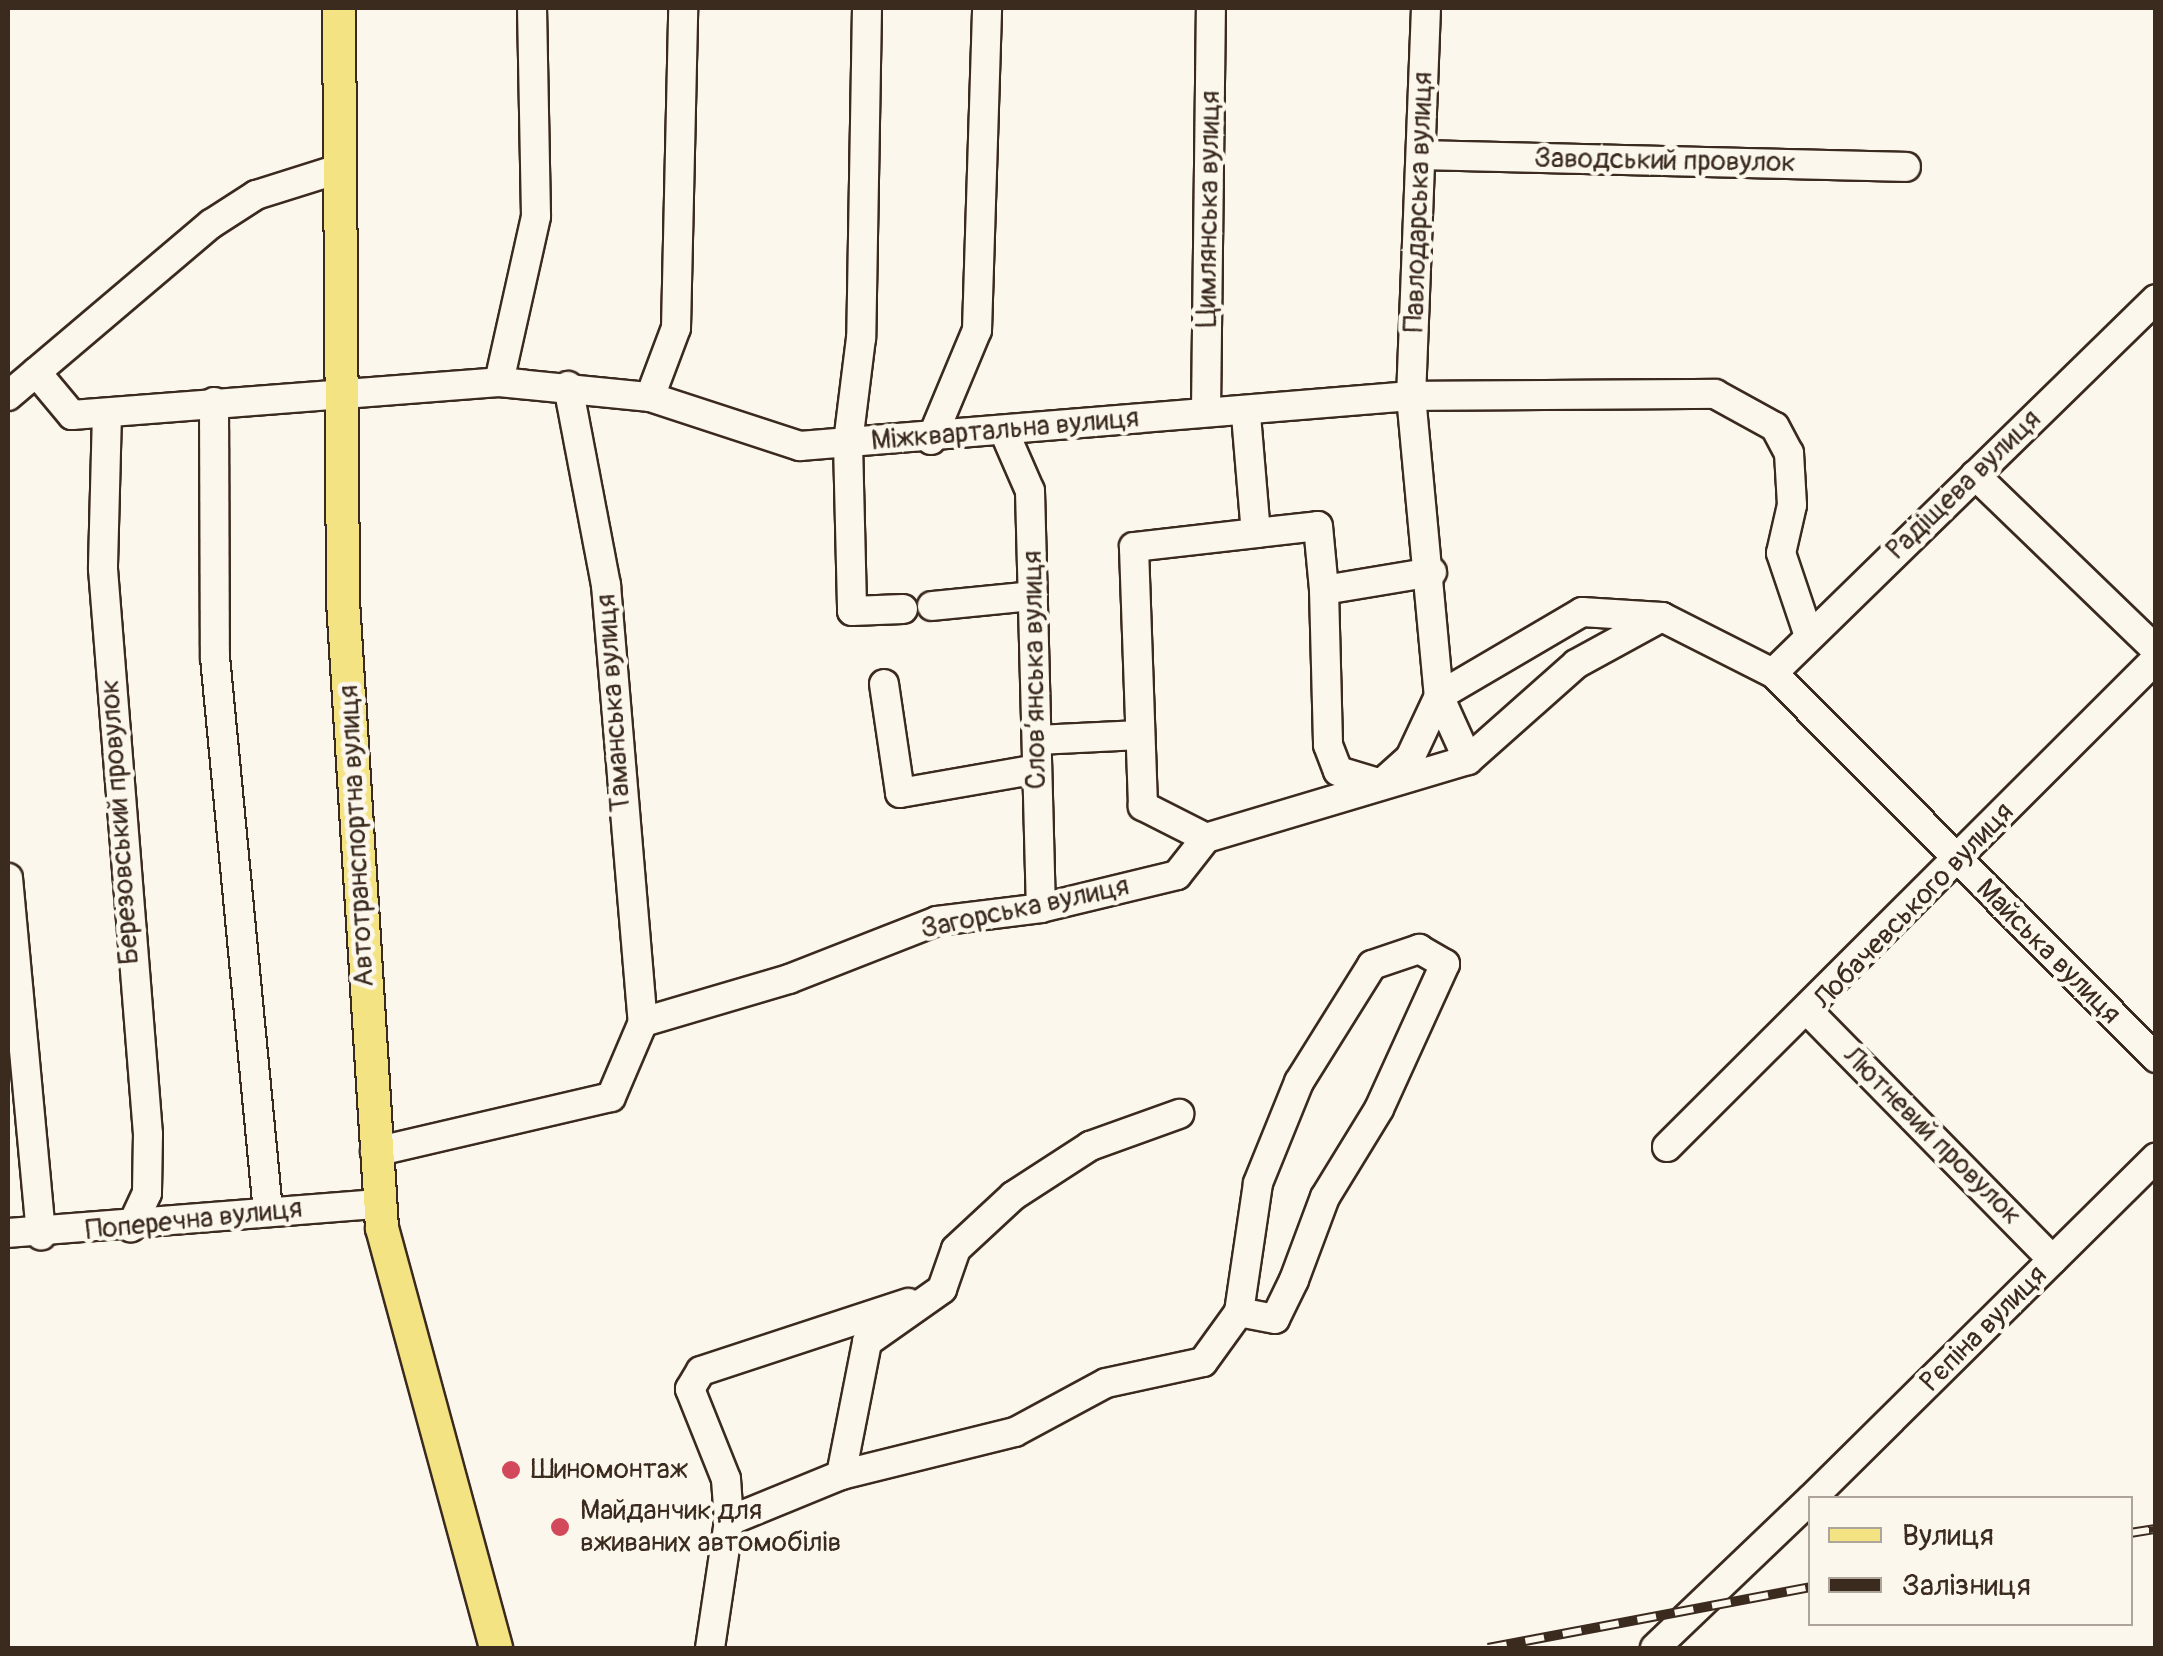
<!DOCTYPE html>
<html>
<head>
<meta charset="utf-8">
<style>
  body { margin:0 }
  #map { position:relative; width:2163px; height:1656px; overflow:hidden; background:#fbf7ec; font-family:Pangolin,sans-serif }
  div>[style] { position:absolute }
  .roads { filter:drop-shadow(2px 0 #3b2a1e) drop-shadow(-2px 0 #3b2a1e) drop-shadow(0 2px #3b2a1e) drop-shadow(0 -2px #3b2a1e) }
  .minor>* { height:28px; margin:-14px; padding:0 14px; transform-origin:14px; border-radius:14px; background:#fbf7ec }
  .major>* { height:32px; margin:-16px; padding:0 16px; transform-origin:16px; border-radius:16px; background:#f4e382 }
  .rail>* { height:10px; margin-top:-5px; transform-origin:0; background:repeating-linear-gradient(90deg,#fbf7ec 0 19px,#3b2a1e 0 38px); box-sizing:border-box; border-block:2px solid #3b2a1e }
  .dots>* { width:28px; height:28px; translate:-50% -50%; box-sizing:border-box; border:5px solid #fbf7ec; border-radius:50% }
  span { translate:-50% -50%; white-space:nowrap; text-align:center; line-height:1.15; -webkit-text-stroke:9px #fbf7ec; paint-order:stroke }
  .street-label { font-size:28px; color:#3b2a1e }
  .poi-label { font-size:28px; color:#3b2a1e }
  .left { translate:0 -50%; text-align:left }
  .frame { position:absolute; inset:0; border:10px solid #3b2a1e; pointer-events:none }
  .legend { position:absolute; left:1808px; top:1496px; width:325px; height:130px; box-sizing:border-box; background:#fbf7ec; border:2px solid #aea59a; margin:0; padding:12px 18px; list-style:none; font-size:30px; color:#3b2a1e }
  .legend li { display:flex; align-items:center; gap:20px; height:50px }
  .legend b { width:50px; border:2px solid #aea59a }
</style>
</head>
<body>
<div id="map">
  <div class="roads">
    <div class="minor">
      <div style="left:867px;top:8px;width:330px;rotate:91deg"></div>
      <div style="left:861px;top:338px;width:106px;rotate:97.1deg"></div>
      <div style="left:848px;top:443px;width:168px;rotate:88.6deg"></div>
      <div style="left:852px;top:611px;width:51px;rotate:-2.2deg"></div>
      <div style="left:1426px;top:8px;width:388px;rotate:92.2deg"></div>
      <div style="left:1411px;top:396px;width:301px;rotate:84.7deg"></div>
      <div style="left:1439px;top:696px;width:70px;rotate:65.6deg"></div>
      <div style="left:1423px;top:155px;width:483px;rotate:1.4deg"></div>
      <div style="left:36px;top:372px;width:56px;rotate:50.1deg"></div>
      <div style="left:72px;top:415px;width:428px;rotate:-4.4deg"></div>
      <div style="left:499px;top:382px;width:152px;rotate:5.7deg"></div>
      <div style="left:650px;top:397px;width:158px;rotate:18.1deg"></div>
      <div style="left:800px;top:446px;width:613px;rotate:-4.68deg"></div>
      <div style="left:1411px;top:396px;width:304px;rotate:-0.4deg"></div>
      <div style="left:1715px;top:394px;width:68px;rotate:28.8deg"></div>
      <div style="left:1775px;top:427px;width:30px;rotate:62deg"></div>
      <div style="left:1789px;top:453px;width:52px;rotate:86.7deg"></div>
      <div style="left:1792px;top:505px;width:49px;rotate:102.9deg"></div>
      <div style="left:1781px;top:553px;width:88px;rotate:71.4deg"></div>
      <div style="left:499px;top:382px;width:170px;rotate:-77.4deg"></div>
      <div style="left:536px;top:216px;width:208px;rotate:-91.1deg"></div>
      <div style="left:568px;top:386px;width:203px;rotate:79.2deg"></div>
      <div style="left:606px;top:585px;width:439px;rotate:85.2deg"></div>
      <div style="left:8px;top:396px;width:266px;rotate:-40.3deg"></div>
      <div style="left:211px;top:224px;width:54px;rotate:-32.8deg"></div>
      <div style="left:256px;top:195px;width:87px;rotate:-17.4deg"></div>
      <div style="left:650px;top:397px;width:74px;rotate:-69.4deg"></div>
      <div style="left:676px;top:328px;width:320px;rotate:-88.7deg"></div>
      <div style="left:214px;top:402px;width:255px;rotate:89.8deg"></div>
      <div style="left:215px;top:657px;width:557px;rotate:84.54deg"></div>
      <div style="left:1206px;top:411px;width:403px;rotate:-89.3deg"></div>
      <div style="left:107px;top:413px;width:156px;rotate:91.5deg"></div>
      <div style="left:103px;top:569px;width:567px;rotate:85.45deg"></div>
      <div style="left:148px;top:1134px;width:59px;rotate:91deg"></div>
      <div style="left:147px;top:1193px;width:38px;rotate:115deg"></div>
      <div style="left:1246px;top:415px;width:118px;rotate:85.2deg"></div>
      <div style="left:1256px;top:533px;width:62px;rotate:-6.4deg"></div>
      <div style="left:1318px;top:526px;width:64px;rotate:84.6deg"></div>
      <div style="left:1006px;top:436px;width:60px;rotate:66.4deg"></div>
      <div style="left:1030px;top:491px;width:417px;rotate:88.5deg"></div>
      <div style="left:931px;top:440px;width:119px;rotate:-67.3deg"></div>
      <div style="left:977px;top:330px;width:322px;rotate:-88.2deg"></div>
      <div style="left:1975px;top:475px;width:252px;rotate:44deg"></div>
      <div style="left:1432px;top:572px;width:109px;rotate:170.5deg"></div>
      <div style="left:1324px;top:590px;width:155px;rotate:88.5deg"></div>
      <div style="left:1328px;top:745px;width:28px;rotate:69deg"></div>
      <div style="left:1338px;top:771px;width:45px;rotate:16.8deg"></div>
      <div style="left:1381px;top:784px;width:39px;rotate:-42deg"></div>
      <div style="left:1410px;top:758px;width:68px;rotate:-64.9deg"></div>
      <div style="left:1439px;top:696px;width:166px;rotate:-30.4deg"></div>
      <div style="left:1582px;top:612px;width:80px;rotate:3.6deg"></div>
      <div style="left:932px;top:606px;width:101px;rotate:-5.7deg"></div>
      <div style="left:1773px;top:673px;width:535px;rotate:-44.32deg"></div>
      <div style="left:884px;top:684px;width:110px;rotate:81.6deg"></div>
      <div style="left:900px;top:793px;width:139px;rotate:-9.9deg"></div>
      <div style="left:1037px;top:740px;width:103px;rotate:-2.8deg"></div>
      <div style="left:1206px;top:838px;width:71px;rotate:-153.1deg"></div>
      <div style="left:1143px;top:806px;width:259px;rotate:-92deg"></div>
      <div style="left:1134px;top:547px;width:123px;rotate:-6.5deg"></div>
      <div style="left:8px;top:878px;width:359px;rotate:84.7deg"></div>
      <div style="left:1810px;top:1013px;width:346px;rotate:45.5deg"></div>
      <div style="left:1667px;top:1147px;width:691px;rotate:-44.94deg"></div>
      <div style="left:375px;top:1152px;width:242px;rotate:-13.1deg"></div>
      <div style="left:611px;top:1097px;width:82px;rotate:-66.9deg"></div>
      <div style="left:643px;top:1022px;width:152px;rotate:-16.4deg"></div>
      <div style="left:789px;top:979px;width:159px;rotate:-21.4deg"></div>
      <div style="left:937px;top:921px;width:105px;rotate:-7.1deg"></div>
      <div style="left:1041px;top:908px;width:140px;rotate:-13.6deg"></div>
      <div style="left:1177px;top:875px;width:47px;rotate:-51.9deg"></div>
      <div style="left:1206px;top:838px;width:273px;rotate:-16.6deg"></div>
      <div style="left:1468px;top:760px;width:144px;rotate:-41.6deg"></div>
      <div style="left:1576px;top:664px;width:98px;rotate:-28.7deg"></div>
      <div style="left:1662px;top:617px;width:124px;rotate:26.8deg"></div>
      <div style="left:1773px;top:673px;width:543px;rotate:45.15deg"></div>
      <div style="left:8px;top:1233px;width:373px;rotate:-4.5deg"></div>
      <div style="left:841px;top:1475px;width:179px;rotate:-13.9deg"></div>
      <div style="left:1015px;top:1432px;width:103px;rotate:-28.3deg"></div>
      <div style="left:1106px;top:1383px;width:99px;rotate:-12.2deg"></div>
      <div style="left:1203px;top:1362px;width:62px;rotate:-54.2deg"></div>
      <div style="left:1239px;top:1312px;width:130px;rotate:-81.6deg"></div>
      <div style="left:1258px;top:1183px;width:109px;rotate:-67.9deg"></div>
      <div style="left:1299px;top:1082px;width:138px;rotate:-58deg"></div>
      <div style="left:1372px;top:965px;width:50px;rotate:-18.8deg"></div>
      <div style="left:1419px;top:949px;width:30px;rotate:30deg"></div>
      <div style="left:1445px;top:964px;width:159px;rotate:114.5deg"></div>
      <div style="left:1379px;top:1109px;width:103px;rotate:121.5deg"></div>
      <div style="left:1325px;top:1197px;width:89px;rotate:110.5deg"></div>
      <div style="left:1294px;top:1280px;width:43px;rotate:116deg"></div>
      <div style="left:1275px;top:1319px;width:37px;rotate:-169deg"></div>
      <div style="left:1812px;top:1498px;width:484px;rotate:-44.7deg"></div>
      <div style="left:729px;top:1521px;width:42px;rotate:-94.1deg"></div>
      <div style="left:726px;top:1479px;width:97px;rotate:-111.8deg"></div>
      <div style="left:690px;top:1389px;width:21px;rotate:-59deg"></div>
      <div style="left:701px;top:1371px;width:218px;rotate:-18.2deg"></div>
      <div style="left:710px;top:1648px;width:128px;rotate:-81.5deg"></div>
      <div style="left:729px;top:1521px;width:121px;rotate:-22.3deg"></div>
      <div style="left:841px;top:1475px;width:136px;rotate:-78.9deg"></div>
      <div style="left:867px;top:1342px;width:92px;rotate:-35.2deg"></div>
      <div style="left:942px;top:1289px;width:42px;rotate:-70.7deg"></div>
      <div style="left:956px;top:1249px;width:78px;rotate:-42.9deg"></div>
      <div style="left:1013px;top:1196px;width:92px;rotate:-33deg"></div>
      <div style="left:1090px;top:1146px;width:95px;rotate:-19.8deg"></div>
      <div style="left:1655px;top:1648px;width:214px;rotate:-43.7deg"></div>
    </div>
    <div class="major">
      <div style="left:339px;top:8px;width:593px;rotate:89.61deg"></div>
      <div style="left:343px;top:601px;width:628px;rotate:86.44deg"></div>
      <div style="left:382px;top:1228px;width:435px;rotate:74.8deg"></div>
    </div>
  </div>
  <div class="rail">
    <div style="left:2130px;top:1533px;width:26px;rotate:-9deg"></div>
    <div style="left:1488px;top:1648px;width:328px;rotate:-10.7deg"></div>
  </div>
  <div class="dots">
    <div style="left:511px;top:1470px;background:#d1495b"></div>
    <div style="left:560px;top:1527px;background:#d1495b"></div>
  </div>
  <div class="street-label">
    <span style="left:1665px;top:161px;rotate:1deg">Заводський провулок</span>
    <span style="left:1419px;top:202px;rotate:-88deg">Павлодарська вулиця</span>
    <span style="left:1209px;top:209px;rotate:-89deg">Цимлянська вулиця</span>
    <span style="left:1005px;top:430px;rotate:-5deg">Міжквартальна вулиця</span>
    <span style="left:1964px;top:485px;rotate:-44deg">Радіщева вулиця</span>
    <span style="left:1035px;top:670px;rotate:-91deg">Слов’янська вулиця</span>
    <span style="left:614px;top:703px;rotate:-94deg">Таманська вулиця</span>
    <span style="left:120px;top:822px;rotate:-94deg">Березовський провулок</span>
    <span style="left:357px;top:836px;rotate:-93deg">Автотранспортна вулиця</span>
    <span style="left:1914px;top:906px;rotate:-46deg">Лобачевського вулиця</span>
    <span style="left:1025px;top:908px;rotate:-12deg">Загорська вулиця</span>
    <span style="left:2048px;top:952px;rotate:45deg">Майська вулиця</span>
    <span style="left:1932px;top:1136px;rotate:45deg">Лютневий провулок</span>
    <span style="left:194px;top:1220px;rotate:-6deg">Поперечна вулиця</span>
    <span style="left:1984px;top:1329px;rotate:-45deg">Рєпіна вулиця</span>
  </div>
  <div class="poi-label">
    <span class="left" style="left:531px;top:1470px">Шиномонтаж</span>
    <span class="left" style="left:580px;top:1527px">Майданчик для<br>вживаних автомобілів</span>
  </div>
  <div class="frame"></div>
  <ul class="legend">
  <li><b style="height:12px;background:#f4e382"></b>Вулиця</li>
  <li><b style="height:12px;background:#3b2a1e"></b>Залізниця</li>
  </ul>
</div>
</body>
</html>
